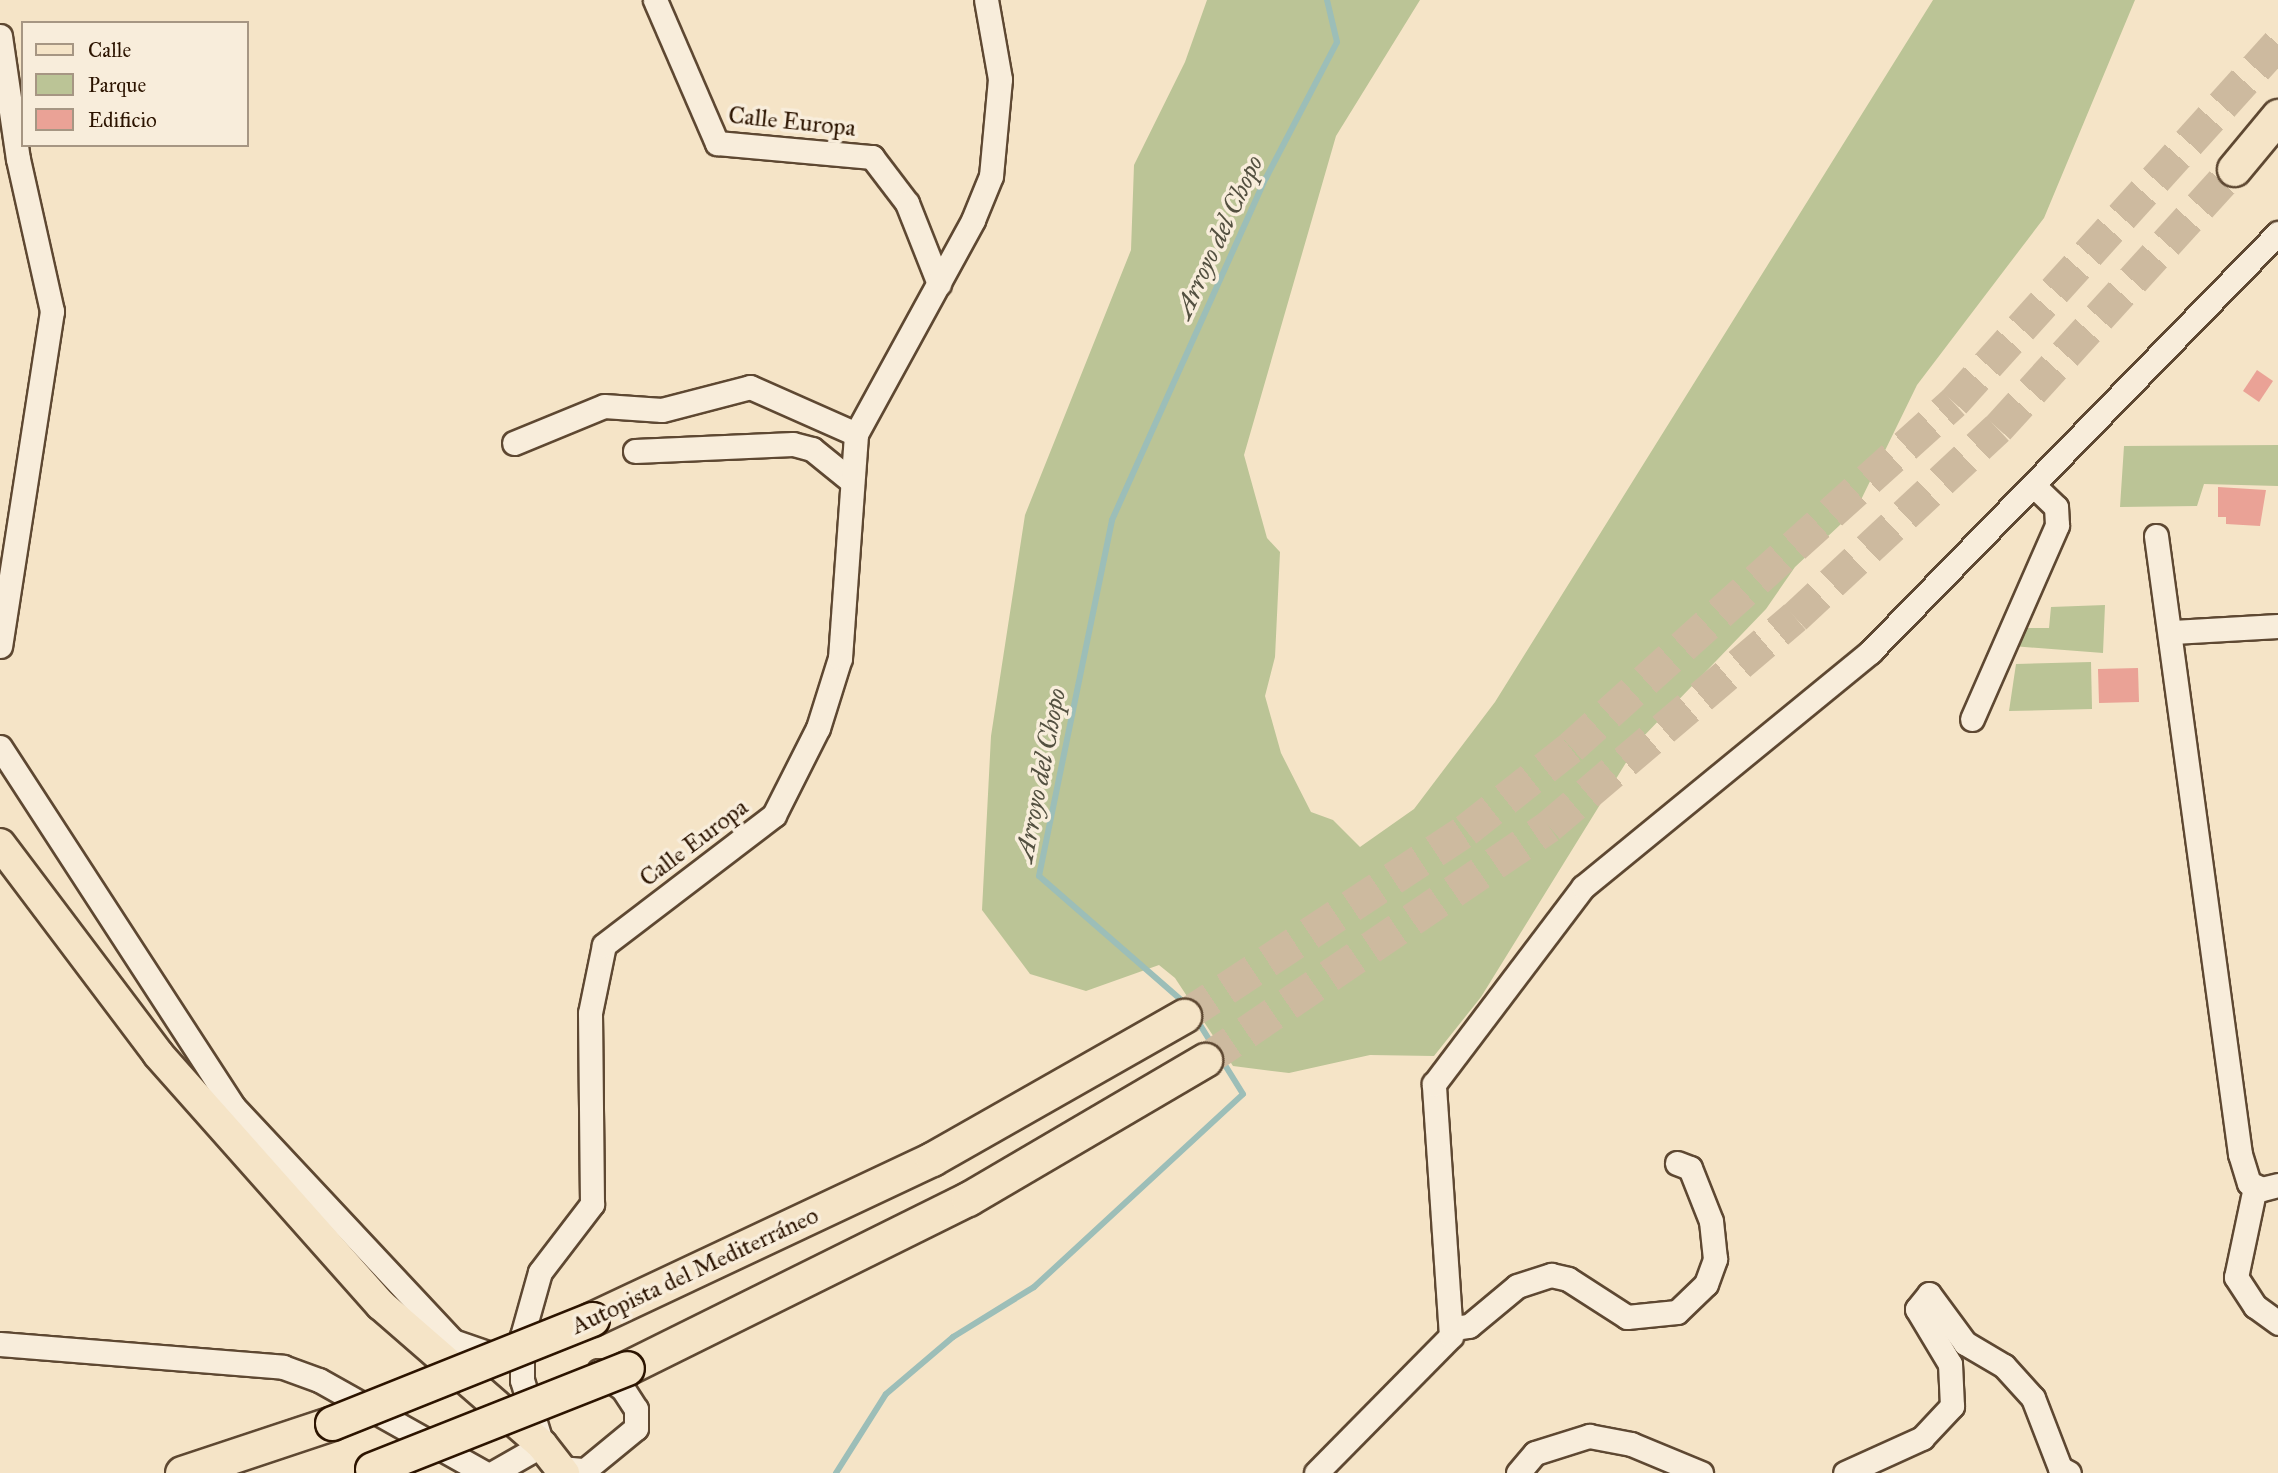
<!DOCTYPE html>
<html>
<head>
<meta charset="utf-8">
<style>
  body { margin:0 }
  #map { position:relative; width:2278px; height:1473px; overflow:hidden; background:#f5e4c7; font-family:"IM FELL Great Primer",serif }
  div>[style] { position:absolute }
  .green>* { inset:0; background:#bbc496 }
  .stream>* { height:6px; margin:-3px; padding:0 3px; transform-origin:3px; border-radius:3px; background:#9cbeb8 }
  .building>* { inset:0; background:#eaa296 }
  .highway-tunnel>* { height:33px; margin-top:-16.5px; transform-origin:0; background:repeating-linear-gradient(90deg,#cdba9f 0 33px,transparent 0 50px) }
  .roads { filter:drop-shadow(2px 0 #5e4832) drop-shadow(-2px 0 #5e4832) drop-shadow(0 2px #5e4832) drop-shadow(0 -2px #5e4832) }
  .minor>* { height:23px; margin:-11.5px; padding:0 11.5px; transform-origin:11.5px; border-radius:11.5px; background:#f8eddb }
  .major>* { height:30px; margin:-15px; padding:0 15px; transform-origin:15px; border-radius:15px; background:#f5e4c7 }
  .highway>* { height:33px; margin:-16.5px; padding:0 16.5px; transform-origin:16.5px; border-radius:16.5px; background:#f5e4c7 }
  .bridges { filter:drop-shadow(2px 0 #2c1400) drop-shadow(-2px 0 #2c1400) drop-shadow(0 2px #2c1400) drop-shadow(0 -2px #2c1400) }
  .highway-bridge>* { height:33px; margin:-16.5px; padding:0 16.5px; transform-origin:16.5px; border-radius:16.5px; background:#f5e4c7 }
  span { translate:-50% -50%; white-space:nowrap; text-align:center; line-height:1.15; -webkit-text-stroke:7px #f8eddb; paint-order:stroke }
  .street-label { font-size:24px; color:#2c1400 }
  .water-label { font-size:26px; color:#535040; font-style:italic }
  .legend { position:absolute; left:21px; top:21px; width:228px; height:126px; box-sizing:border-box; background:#f8eddb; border:2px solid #a69683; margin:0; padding:9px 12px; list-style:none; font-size:21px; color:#2c1400 }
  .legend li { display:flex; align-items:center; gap:14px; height:35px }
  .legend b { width:35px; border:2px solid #a69683 }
</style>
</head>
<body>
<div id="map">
  <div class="green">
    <div style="clip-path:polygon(1207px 0,1420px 0,1336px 136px,1244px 455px,1267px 538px,1280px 552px,1275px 657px,1265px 696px,1281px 753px,1311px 812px,1333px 820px,1360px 847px,1414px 809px,1495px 702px,1933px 0,2135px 0,2044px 218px,1917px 385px,1856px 510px,1795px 567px,1766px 609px,1640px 740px,1481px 997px,1434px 1056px,1370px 1055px,1289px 1073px,1233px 1066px,1175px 978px,1159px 965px,1086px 991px,1030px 974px,982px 910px,991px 736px,1025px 515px,1131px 250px,1134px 165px,1185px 62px)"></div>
    <div style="clip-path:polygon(2278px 445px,2278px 486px,2204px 484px,2197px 506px,2120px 507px,2124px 446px)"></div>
    <div style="clip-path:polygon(2105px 605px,2103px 653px,2012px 646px,2019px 628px,2049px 628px,2051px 607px)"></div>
    <div style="clip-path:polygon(2091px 662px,2092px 709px,2009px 711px,2016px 664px)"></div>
  </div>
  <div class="stream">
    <div style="left:1187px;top:1005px;width:196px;rotate:-138.9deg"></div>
    <div style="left:1039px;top:876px;width:363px;rotate:-78.4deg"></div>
    <div style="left:1112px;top:520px;width:375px;rotate:-65.8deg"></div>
    <div style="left:1266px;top:178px;width:153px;rotate:-62.4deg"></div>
    <div style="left:1337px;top:42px;width:43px;rotate:-103.4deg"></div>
    <div style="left:836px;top:1473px;width:93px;rotate:-57.7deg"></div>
    <div style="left:886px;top:1394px;width:88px;rotate:-40.4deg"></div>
    <div style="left:953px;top:1337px;width:95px;rotate:-31.7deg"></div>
    <div style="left:1034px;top:1287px;width:284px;rotate:-42.7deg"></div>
    <div style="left:1243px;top:1094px;width:91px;rotate:-121.9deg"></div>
  </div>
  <div class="building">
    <div style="clip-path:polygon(2257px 370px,2273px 381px,2259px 402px,2243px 391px)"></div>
    <div style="clip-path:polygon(2218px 487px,2266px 490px,2260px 526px,2226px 524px,2226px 517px,2218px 517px)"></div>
    <div style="clip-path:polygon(2138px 668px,2139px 702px,2099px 703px,2098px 669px)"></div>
  </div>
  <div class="highway-tunnel">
    <div style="left:1184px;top:1016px;width:338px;rotate:-33.4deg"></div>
    <div style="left:1466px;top:830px;width:134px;rotate:-38.3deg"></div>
    <div style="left:1571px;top:747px;width:515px;rotate:-42.01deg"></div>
    <div style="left:1954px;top:402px;width:484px;rotate:-47.9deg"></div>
    <div style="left:1205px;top:1060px;width:416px;rotate:-34.2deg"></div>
    <div style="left:1549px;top:826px;width:323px;rotate:-40.4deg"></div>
    <div style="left:1795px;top:617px;width:277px;rotate:-43deg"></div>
    <div style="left:1998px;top:428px;width:350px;rotate:-47.7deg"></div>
  </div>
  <div class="roads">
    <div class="minor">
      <div style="left:655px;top:0;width:156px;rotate:66.6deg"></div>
      <div style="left:717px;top:143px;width:156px;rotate:5.2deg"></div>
      <div style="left:872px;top:157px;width:58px;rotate:52.7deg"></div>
      <div style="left:907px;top:203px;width:87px;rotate:68.4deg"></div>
      <div style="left:0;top:36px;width:124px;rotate:81.7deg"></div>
      <div style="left:18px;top:159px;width:156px;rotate:77.4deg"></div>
      <div style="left:52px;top:311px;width:339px;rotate:98.8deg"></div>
      <div style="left:514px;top:443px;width:97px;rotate:-22.3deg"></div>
      <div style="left:604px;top:406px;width:58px;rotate:3.9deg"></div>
      <div style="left:662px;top:410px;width:91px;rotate:-14.6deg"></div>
      <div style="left:750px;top:387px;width:116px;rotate:23.9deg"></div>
      <div style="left:635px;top:451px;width:158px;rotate:-2.5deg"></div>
      <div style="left:793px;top:444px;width:20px;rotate:15deg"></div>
      <div style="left:812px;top:449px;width:48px;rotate:39deg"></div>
      <div style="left:2156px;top:536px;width:624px;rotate:82.26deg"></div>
      <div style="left:2240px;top:1154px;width:30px;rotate:73deg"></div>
      <div style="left:2249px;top:1183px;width:14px;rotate:25deg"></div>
      <div style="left:2262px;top:1189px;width:16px;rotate:-14deg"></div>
      <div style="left:2173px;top:632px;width:105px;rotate:-3.3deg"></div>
      <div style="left:1972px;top:719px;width:212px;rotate:-66.3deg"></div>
      <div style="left:2057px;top:525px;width:18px;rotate:-93deg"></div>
      <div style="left:2056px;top:507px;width:30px;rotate:-136deg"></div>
      <div style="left:0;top:747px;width:428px;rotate:57deg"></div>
      <div style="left:233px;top:1106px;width:322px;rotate:46.9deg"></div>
      <div style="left:453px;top:1341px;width:49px;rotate:19.2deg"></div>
      <div style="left:2255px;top:1187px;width:92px;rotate:101.9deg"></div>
      <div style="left:2236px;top:1277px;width:35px;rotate:57deg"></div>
      <div style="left:2255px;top:1306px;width:29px;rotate:36deg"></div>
      <div style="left:1454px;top:1328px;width:15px;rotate:-8deg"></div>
      <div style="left:1469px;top:1326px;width:62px;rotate:-39.8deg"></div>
      <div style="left:1517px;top:1286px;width:36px;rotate:-18deg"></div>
      <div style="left:1551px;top:1275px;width:17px;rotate:13deg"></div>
      <div style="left:1568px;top:1279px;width:70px;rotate:32.8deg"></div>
      <div style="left:1627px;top:1317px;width:50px;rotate:-5.7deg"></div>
      <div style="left:1677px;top:1312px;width:40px;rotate:-44deg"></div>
      <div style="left:1706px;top:1284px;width:27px;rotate:-70deg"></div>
      <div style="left:1715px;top:1259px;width:38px;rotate:-96deg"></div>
      <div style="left:1711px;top:1221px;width:57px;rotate:-111.6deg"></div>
      <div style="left:1690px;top:1168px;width:14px;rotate:-159deg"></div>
      <div style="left:0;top:1344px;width:284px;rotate:4.6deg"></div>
      <div style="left:283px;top:1367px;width:38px;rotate:20deg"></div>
      <div style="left:319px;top:1380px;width:190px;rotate:29.3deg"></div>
      <div style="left:560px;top:1468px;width:25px;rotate:5deg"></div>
      <div style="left:585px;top:1470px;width:66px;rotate:-39.5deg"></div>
      <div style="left:636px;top:1428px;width:19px;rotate:-90deg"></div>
      <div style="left:636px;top:1409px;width:24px;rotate:-123deg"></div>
      <div style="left:623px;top:1389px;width:30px;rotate:-143deg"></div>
      <div style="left:493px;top:1473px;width:56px;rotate:-29.7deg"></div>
      <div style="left:542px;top:1445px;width:68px;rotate:-107.1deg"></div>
      <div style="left:522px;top:1380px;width:44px;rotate:-90deg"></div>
      <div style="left:522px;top:1336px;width:66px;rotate:-74.3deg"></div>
      <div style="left:540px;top:1272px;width:86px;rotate:-52.6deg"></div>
      <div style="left:592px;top:1204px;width:191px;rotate:-90.6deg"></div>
      <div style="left:590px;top:1013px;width:69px;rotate:-78.4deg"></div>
      <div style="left:604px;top:945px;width:214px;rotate:-37.4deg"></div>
      <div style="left:774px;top:815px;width:97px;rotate:-63.2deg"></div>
      <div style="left:818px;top:728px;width:73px;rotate:-72.6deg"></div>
      <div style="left:840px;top:658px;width:225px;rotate:-85.9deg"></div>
      <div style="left:856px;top:434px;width:244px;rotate:-61.3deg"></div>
      <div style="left:973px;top:220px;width:48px;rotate:-67.8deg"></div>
      <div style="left:991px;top:176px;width:97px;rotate:-84.7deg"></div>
      <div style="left:1000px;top:79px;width:80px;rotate:-100deg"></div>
      <div style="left:1316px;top:1473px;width:192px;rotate:-45.4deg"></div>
      <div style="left:1451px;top:1336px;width:253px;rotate:-93.9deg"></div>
      <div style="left:1434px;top:1084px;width:247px;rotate:-52.9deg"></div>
      <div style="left:1583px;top:887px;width:371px;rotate:-39.3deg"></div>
      <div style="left:1870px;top:652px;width:585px;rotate:-45.76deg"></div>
      <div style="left:1518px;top:1473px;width:26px;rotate:-50deg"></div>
      <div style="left:1535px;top:1453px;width:57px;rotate:-17.5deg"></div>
      <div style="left:1589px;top:1436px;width:43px;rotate:10.8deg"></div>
      <div style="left:1631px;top:1444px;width:76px;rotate:22.5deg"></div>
      <div style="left:1845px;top:1473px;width:85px;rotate:-24.4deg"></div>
      <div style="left:1922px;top:1438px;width:44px;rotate:-46.8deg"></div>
      <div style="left:1952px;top:1406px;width:42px;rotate:-92.7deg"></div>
      <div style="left:1950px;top:1364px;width:64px;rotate:-121deg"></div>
      <div style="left:1917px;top:1309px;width:19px;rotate:-51deg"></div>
      <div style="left:1929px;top:1294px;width:61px;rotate:53.7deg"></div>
      <div style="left:1965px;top:1343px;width:45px;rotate:30.5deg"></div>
      <div style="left:2004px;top:1366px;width:43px;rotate:47.8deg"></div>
      <div style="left:2033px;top:1398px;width:75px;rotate:68.9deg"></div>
      <div style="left:2060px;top:1468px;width:10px;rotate:29deg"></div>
    </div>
    <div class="major">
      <div style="left:0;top:844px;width:263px;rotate:53deg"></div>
      <div style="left:158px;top:1054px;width:336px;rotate:48.4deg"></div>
      <div style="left:381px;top:1305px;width:213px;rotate:41deg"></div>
      <div style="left:542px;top:1445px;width:36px;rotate:52deg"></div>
    </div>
    <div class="highway">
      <div style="left:2234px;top:169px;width:69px;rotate:-50.3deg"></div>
      <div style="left:592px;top:1319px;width:376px;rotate:-25.2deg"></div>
      <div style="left:932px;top:1159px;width:290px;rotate:-29.6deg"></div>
      <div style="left:627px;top:1368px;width:381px;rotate:-26.4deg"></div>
      <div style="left:968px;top:1199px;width:275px;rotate:-30.4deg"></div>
      <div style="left:182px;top:1473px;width:158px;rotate:-18.4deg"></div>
    </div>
  </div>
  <div class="bridges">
    <div class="highway-bridge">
      <div style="left:332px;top:1423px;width:280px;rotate:-21.8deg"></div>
      <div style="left:372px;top:1469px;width:274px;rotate:-21.6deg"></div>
    </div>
  </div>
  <div class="street-label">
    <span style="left:792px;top:122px;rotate:6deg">Calle Europa</span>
    <span style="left:694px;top:843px;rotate:-37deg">Calle Europa</span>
    <span style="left:695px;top:1271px;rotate:-25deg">Autopista del Mediterráneo</span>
  </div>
  <div class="water-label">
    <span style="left:1219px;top:237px;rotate:-65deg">Arroyo del Chopo</span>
    <span style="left:1041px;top:775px;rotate:-79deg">Arroyo del Chopo</span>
  </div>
  <ul class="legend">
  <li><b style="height:9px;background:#f5e4c7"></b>Calle</li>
  <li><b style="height:19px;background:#bbc496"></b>Parque</li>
  <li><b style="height:19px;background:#eaa296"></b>Edificio</li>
  </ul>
</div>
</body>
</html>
